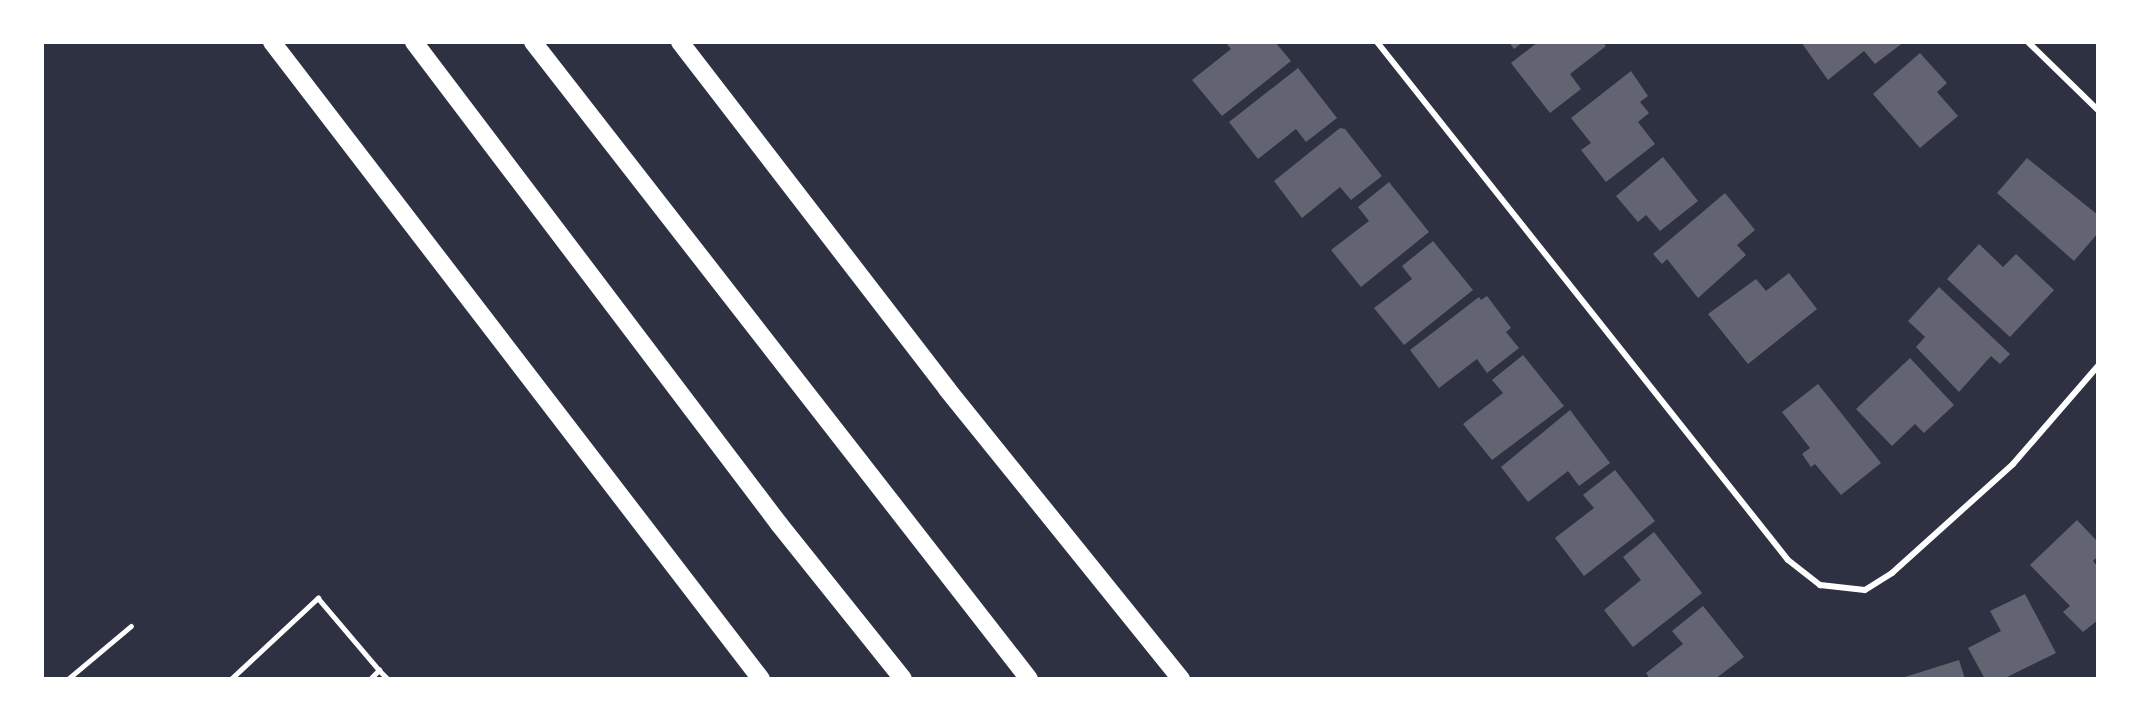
<!DOCTYPE html>
<html>
<head>
<meta charset="utf-8">
<style>
  body { margin:0 }
  #map { position:relative; width:2140px; height:721px; overflow:hidden; background:#2d3142; font-family:Merriweather,serif }
  div>[style] { position:absolute }
  .building>* { inset:0; background:#626471 }
  .service>* { height:4.5px; margin:-2.25px; padding:0 2.25px; transform-origin:2.25px; border-radius:2.25px; background:#fff }
  .minor>* { height:6px; margin:-3px; padding:0 3px; transform-origin:3px; border-radius:3px; background:#fff }
  .motorway>* { height:18px; margin:-9px; padding:0 9px; transform-origin:9px; border-radius:9px; background:#fff }
  span { translate:-50% -50%; white-space:nowrap; text-align:center; line-height:1.15; -webkit-text-stroke:4.5px #fff; paint-order:stroke }
  .frame { position:absolute; inset:0; border:44px solid #fff; pointer-events:none }
</style>
</head>
<body>
<div id="map">
  <div class="building">
    <div style="clip-path:polygon(1225px 42px,1275px 42px,1291px 61px,1222px 116px,1192px 80px,1231px 49px)"></div>
    <div style="clip-path:polygon(1509px 42px,1523px 42px,1514px 49px)"></div>
    <div style="clip-path:polygon(1538px 42px,1603px 42px,1606px 46px,1570px 74px,1581px 89px,1550px 113px,1511px 63px)"></div>
    <div style="clip-path:polygon(1801px 42px,1904px 42px,1875px 64px,1864px 51px,1828px 80px)"></div>
    <div style="clip-path:polygon(1920px 53px,1947px 83px,1937px 92px,1958px 116px,1920px 148px,1873px 94px)"></div>
    <div style="clip-path:polygon(1298px 68px,1337px 118px,1306px 142px,1296px 129px,1258px 159px,1229px 122px)"></div>
    <div style="clip-path:polygon(1631px 71px,1648px 96px,1640px 102px,1649px 113px,1638px 122px,1655px 144px,1606px 182px,1581px 150px,1591px 143px,1571px 118px)"></div>
    <div style="clip-path:polygon(1340px 128px,1345px 129px,1382px 176px,1351px 200px,1340px 187px,1302px 218px,1274px 181px)"></div>
    <div style="clip-path:polygon(1663px 157px,1698px 201px,1660px 231px,1646px 215px,1638px 222px,1616px 196px)"></div>
    <div style="clip-path:polygon(2027px 158px,2098px 215px,2098px 233px,2074px 261px,1997px 193px)"></div>
    <div style="clip-path:polygon(1389px 182px,1429px 232px,1361px 287px,1331px 250px,1369px 221px,1358px 207px)"></div>
    <div style="clip-path:polygon(1725px 193px,1755px 230px,1737px 245px,1746px 255px,1698px 298px,1667px 259px,1662px 264px,1653px 254px)"></div>
    <div style="clip-path:polygon(1433px 241px,1473px 290px,1404px 345px,1374px 308px,1412px 279px,1402px 266px)"></div>
    <div style="clip-path:polygon(1979px 244px,2003px 267px,2016px 254px,2054px 290px,2010px 337px,1947px 279px)"></div>
    <div style="clip-path:polygon(1789px 273px,1817px 309px,1748px 364px,1708px 314px,1756px 279px,1766px 291px)"></div>
    <div style="clip-path:polygon(1939px 287px,2010px 354px,2000px 364px,1991px 356px,1959px 392px,1916px 347px,1925px 337px,1908px 321px)"></div>
    <div style="clip-path:polygon(1487px 296px,1511px 328px,1506px 332px,1519px 348px,1487px 373px,1477px 359px,1439px 388px,1410px 350px,1479px 297px,1481px 300px)"></div>
    <div style="clip-path:polygon(1523px 355px,1564px 406px,1492px 460px,1463px 424px,1503px 393px,1492px 380px)"></div>
    <div style="clip-path:polygon(1910px 358px,1954px 405px,1924px 433px,1915px 424px,1892px 446px,1856px 409px)"></div>
    <div style="clip-path:polygon(1818px 384px,1881px 463px,1841px 495px,1815px 464px,1811px 467px,1802px 454px,1810px 448px,1782px 412px)"></div>
    <div style="clip-path:polygon(1570px 410px,1610px 463px,1579px 486px,1568px 471px,1528px 502px,1501px 467px)"></div>
    <div style="clip-path:polygon(1615px 470px,1655px 521px,1584px 576px,1555px 538px,1594px 508px,1583px 495px)"></div>
    <div style="clip-path:polygon(2077px 520px,2098px 542px,2098px 556px,2093px 561px,2098px 567px,2098px 620px,2083px 632px,2063px 612px,2070px 606px,2030px 565px)"></div>
    <div style="clip-path:polygon(1654px 532px,1702px 593px,1633px 647px,1604px 610px,1641px 580px,1623px 557px)"></div>
    <div style="clip-path:polygon(2025px 594px,2056px 653px,2003px 679px,1985px 679px,1968px 648px,2001px 631px,1990px 611px)"></div>
    <div style="clip-path:polygon(1703px 606px,1744px 657px,1715px 679px,1650px 679px,1646px 673px,1683px 644px,1672px 631px)"></div>
    <div style="clip-path:polygon(1959px 660px,1965px 679px,1906px 679px,1905px 677px)"></div>
  </div>
  <div class="service">
    <div style="left:68px;top:679px;width:82px;rotate:-40.1deg"></div>
    <div style="left:231px;top:679px;width:119px;rotate:-43deg"></div>
    <div style="left:318px;top:598px;width:94px;rotate:49.7deg"></div>
    <div style="left:370px;top:679px;width:13px;rotate:-45deg"></div>
    <div style="left:379px;top:670px;width:13px;rotate:45deg"></div>
  </div>
  <div class="minor">
    <div style="left:1377px;top:42px;width:661px;rotate:51.57deg"></div>
    <div style="left:1788px;top:560px;width:41px;rotate:38deg"></div>
    <div style="left:1820px;top:585px;width:45px;rotate:6.3deg"></div>
    <div style="left:1865px;top:590px;width:32px;rotate:-32deg"></div>
    <div style="left:1892px;top:573px;width:163px;rotate:-42deg"></div>
    <div style="left:2013px;top:464px;width:130px;rotate:-49.1deg"></div>
    <div style="left:2028px;top:42px;width:98px;rotate:44.2deg"></div>
  </div>
  <div class="motorway">
    <div style="left:272px;top:42px;width:803px;rotate:52.49deg"></div>
    <div style="left:414px;top:42px;width:605px;rotate:52.86deg"></div>
    <div style="left:779px;top:524px;width:198px;rotate:51.3deg"></div>
    <div style="left:533px;top:42px;width:807px;rotate:52.09deg"></div>
    <div style="left:680px;top:42px;width:438px;rotate:52.4deg"></div>
    <div style="left:947px;top:389px;width:373px;rotate:51.1deg"></div>
  </div>
  <div class="frame"></div>
</div>
</body>
</html>
